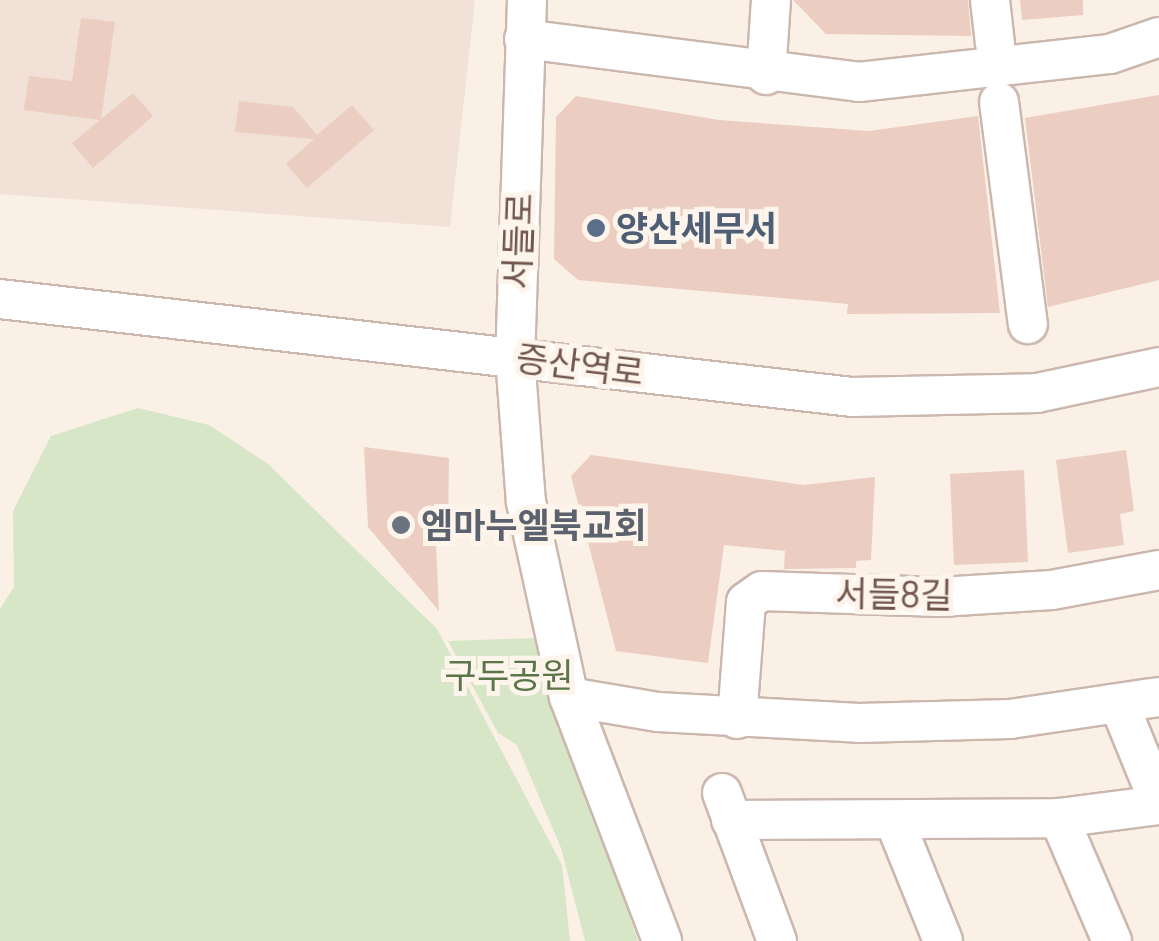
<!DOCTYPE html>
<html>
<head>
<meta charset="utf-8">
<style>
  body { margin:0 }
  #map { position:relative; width:1159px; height:941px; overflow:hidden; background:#faf0e6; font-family:Manrope,"Noto Sans KR",sans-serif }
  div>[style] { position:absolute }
  .residential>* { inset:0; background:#f1e1d6 }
  .green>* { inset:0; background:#d7e6c6 }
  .building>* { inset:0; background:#eccdc1 }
  .roads { filter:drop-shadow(2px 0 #cbb7ae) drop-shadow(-2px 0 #cbb7ae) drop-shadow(0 2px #cbb7ae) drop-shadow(0 -2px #cbb7ae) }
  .minor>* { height:38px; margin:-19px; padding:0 19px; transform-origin:19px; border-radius:19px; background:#fff }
  .dots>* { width:28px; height:28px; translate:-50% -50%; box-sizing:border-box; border:5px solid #fdf5ec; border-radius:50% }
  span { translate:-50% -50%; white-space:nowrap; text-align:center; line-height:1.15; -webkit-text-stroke:10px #fdf5ec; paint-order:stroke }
  .service-label { font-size:35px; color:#4e5e75; font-weight:700 }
  .left { translate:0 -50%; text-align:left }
  .street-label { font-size:35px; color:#71564e }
  .worship-label { font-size:35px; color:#5b616d; font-weight:700 }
  .park-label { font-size:35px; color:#5a7547 }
</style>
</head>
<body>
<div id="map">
  <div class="residential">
    <div style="clip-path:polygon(0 0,475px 0,450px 227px,0 194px)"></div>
  </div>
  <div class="green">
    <div style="clip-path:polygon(138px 408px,209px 425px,268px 464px,437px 629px,562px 865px,570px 941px,0 941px,0 609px,14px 587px,13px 511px,51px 436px)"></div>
    <div style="clip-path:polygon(534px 638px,638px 941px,585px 941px,561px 848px,517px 745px,498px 733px,448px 641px)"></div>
  </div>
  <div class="building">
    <div style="clip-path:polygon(793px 0,968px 0,971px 36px,826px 34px)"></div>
    <div style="clip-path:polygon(1020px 0,1083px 0,1083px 15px,1022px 20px)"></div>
    <div style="clip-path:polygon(81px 18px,115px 22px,101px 119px,133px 93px,153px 116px,93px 168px,72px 143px,100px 120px,24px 110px,29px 76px,72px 81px)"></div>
    <div style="clip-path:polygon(1159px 95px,1159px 280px,1048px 307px,1025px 118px)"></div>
    <div style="clip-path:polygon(576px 96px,719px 120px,869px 131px,978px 116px,1000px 313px,847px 314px,848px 304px,578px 280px,554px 259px,556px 117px)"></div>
    <div style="clip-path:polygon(239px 101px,293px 107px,317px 135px,352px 105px,374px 130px,307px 188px,286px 164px,314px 139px,235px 132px)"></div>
    <div style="clip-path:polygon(364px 447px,449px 458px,448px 526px,435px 523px,439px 611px,368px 527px)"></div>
    <div style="clip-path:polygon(1126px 450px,1134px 511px,1120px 514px,1124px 545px,1068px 553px,1056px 460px)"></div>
    <div style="clip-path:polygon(591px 455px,804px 485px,875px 477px,871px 560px,856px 561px,856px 568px,784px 569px,785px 551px,724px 545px,708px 663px,616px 651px,571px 476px)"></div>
    <div style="clip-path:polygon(1024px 470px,1028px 562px,954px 565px,950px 474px)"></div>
  </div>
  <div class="roads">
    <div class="minor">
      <div style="left:527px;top:0;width:357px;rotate:91.9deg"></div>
      <div style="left:515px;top:357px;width:145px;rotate:85.7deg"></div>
      <div style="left:526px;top:502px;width:200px;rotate:77.6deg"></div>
      <div style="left:569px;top:697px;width:261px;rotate:69.1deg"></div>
      <div style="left:990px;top:0;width:44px;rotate:83.5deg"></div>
      <div style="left:524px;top:39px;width:338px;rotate:7.3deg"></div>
      <div style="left:859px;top:82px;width:253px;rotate:-6.4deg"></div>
      <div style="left:1110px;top:54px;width:52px;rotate:-19.1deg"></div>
      <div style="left:766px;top:75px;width:75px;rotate:-86.2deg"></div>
      <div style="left:999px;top:102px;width:224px;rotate:82.6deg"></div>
      <div style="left:0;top:299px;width:858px;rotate:6.56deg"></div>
      <div style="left:852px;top:397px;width:185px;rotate:-1.2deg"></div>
      <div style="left:1037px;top:393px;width:125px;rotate:-12deg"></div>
      <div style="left:569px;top:697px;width:90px;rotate:9.6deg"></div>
      <div style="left:658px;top:712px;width:201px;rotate:3.1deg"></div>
      <div style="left:859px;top:723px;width:151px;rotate:-1.5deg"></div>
      <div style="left:1010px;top:719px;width:151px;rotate:-8.4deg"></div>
      <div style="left:1119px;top:704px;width:106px;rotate:67.8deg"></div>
      <div style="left:737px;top:719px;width:117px;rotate:-85.6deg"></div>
      <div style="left:746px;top:602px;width:19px;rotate:-35deg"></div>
      <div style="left:762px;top:591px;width:178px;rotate:1.9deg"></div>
      <div style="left:940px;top:597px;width:112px;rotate:-3.6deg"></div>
      <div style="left:1052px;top:590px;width:109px;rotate:-10.6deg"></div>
      <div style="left:722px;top:793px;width:158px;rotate:69.6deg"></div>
      <div style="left:1059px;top:818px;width:134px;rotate:66.7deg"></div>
      <div style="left:731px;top:820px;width:328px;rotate:-0.3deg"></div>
      <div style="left:1059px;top:818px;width:101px;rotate:-7.4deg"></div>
      <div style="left:895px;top:822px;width:128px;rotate:68deg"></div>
    </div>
  </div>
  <div class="dots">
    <div style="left:596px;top:228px;background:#5c6f8a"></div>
    <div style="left:401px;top:525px;background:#6b7280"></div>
  </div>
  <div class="service-label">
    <span class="left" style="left:616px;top:228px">양산세무서</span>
  </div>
  <div class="street-label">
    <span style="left:518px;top:241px;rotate:-88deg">서들로</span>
    <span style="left:580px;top:365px;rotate:7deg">증산역로</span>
    <span style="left:894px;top:594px;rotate:1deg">서들8길</span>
  </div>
  <div class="worship-label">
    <span class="left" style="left:421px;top:525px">엠마누엘북교회</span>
  </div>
  <div class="park-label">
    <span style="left:509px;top:675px">구두공원</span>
  </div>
</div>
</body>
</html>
